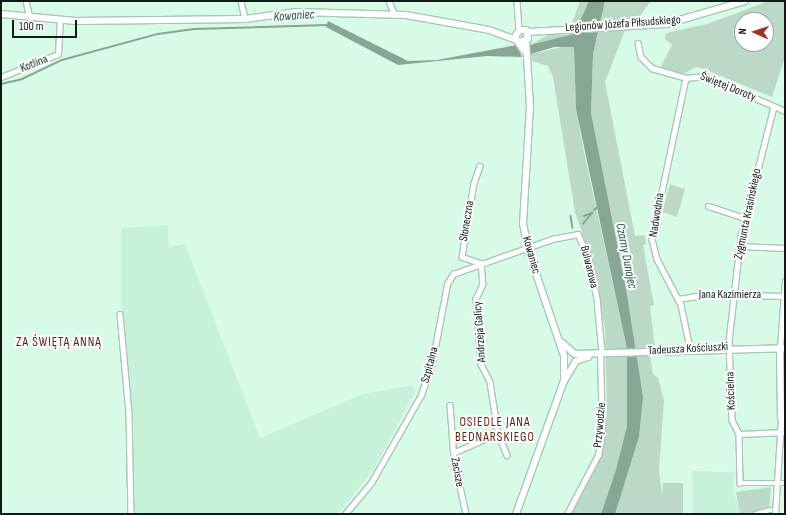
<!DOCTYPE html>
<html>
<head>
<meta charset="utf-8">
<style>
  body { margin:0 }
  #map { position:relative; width:786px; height:515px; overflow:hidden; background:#d8fbe7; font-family:"Sofia Sans Condensed",sans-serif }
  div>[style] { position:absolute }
  .built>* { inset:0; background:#c7f2d9 }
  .green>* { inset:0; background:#bcd9c8 }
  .water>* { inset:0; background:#87a694 }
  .stream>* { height:1.5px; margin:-0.75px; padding:0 0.75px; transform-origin:0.75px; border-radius:0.75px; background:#87a694 }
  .roads { filter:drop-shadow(1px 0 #a6c8b4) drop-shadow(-1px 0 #a6c8b4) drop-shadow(0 1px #a6c8b4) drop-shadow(0 -1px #a6c8b4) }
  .pedestrian>* { height:3.5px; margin:-1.75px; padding:0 1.75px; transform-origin:1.75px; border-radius:1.75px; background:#fff }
  .minor>* { height:4.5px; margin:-2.25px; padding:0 2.25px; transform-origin:2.25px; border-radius:2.25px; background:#fff }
  .tertiary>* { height:6px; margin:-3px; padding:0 3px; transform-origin:3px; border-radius:3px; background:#fff }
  span { translate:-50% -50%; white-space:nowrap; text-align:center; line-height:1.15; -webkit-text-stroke:4px #fff; paint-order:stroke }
  .street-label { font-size:12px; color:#0f1b15 }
  .water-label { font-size:13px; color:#1f553b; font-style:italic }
  .neighbourhood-label { font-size:13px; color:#5e1b0f; letter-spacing:1px }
  .frame { position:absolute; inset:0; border:2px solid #0f1b15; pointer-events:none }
  .north { position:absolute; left:734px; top:12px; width:40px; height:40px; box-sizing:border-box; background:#fff; border:1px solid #9fa4a1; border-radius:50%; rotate:273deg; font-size:11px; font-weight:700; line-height:16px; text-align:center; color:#0f1b15 }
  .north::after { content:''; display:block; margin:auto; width:14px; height:18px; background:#9c3320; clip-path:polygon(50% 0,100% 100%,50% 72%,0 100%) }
  .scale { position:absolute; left:12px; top:20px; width:65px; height:18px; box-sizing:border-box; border:2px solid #0f1b15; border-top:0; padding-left:5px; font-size:12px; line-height:14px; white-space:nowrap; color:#0f1b15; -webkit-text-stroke:3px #fff; paint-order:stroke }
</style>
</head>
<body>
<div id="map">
  <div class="built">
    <div style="clip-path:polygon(168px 225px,169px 247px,185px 244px,260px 438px,363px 394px,413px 385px,415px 392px,374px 469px,338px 514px,134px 514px,130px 460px,134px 426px,121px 304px,121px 228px)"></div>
    <div style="clip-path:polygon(692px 471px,735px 472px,733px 488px,740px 514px,693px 514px)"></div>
  </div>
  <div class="green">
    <div style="clip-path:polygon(580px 1px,589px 1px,579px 23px,572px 23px)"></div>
    <div style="clip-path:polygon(605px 1px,651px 1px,637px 20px,629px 20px,605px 82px,635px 236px,645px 235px,646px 244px,643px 245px,654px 305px,650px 306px,655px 348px,649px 348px,653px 374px,658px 378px,664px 400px,659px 470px,662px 495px,663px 483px,683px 483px,683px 514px,615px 514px,639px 437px,643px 397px,591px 113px,593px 54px)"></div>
    <div style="clip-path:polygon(evenodd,769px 1px,785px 1px,785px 57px,772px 97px,704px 69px,696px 67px,683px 74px,660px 68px,672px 45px,665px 39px,666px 33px,707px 24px,769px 1px,742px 20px,766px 20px,766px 44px,742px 44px,742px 20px)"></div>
    <div style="clip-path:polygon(574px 34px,563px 38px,530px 45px,548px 35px)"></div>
    <div style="clip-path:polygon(571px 45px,574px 47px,576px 109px,584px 152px,627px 349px,627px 426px,616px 471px,601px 514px,568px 514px,593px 467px,596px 468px,603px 450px,607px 411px,605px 330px,594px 267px,575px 212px,553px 77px,548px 66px,532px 61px,531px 54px)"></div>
    <div style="clip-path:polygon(670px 184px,685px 189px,677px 217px,662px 212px)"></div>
    <div style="clip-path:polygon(771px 487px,769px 514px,740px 514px,736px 492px)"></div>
  </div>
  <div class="water">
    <div style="clip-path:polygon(589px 1px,605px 1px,593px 54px,591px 113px,627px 295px,643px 397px,639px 437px,615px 514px,601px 514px,616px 470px,627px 426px,627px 349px,576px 109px,574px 47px,554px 47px,531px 54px,530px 50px,530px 45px,574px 34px)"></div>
    <div style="clip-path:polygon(328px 21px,408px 61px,437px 60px,516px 45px,522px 57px,487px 56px,398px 65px,326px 27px)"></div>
  </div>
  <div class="stream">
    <div style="left:1px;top:84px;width:22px;rotate:-13deg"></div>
    <div style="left:22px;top:79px;width:44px;rotate:-25.4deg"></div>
    <div style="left:62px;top:60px;width:99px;rotate:-15.2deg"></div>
    <div style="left:158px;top:34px;width:36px;rotate:-8deg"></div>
    <div style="left:194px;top:29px;width:134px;rotate:-1.7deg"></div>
    <div style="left:594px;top:210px;width:6px;rotate:-39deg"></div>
    <div style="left:571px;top:216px;width:12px;rotate:81deg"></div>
    <div style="left:584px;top:216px;width:9px;rotate:-21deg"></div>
    <div style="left:583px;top:224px;width:14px;rotate:-51deg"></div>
  </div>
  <div class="roads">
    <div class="pedestrian">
      <div style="left:756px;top:514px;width:15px;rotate:-16deg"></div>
    </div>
    <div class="minor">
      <div style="left:26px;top:1px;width:17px;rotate:77deg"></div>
      <div style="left:241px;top:1px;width:18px;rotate:77deg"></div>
      <div style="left:389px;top:1px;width:15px;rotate:67deg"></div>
      <div style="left:517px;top:1px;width:29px;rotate:86deg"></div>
      <div style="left:638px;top:43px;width:14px;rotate:78deg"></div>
      <div style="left:641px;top:57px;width:16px;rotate:45deg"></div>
      <div style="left:652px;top:68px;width:35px;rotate:16deg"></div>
      <div style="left:686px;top:78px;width:19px;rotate:-6deg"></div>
      <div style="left:705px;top:76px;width:87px;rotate:23.6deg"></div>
      <div style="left:1px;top:77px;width:61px;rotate:-22deg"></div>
      <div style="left:58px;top:54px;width:33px;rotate:-87deg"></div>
      <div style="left:686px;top:78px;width:165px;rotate:101.9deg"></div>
      <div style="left:652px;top:239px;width:21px;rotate:76deg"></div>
      <div style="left:657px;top:259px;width:52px;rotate:62.4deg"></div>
      <div style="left:681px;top:305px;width:44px;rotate:78.2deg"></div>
      <div style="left:774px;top:107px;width:133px;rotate:104.3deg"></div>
      <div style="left:741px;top:236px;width:107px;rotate:96.5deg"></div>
      <div style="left:729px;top:342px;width:78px;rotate:87.8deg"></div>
      <div style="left:732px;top:420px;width:16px;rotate:63deg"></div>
      <div style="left:739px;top:434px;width:46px;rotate:-2.5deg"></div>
      <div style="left:480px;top:166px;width:18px;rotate:109deg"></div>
      <div style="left:474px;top:183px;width:75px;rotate:99.2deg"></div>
      <div style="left:462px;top:257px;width:20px;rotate:18deg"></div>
      <div style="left:481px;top:263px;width:21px;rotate:85deg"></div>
      <div style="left:483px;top:284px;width:17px;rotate:115deg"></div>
      <div style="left:476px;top:299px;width:65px;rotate:85.6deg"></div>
      <div style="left:481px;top:364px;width:20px;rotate:63deg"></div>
      <div style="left:490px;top:382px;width:52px;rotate:81.1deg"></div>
      <div style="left:498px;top:433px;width:24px;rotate:68deg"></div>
      <div style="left:708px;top:206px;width:38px;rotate:18deg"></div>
      <div style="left:739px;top:246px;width:46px;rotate:2.5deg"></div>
      <div style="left:678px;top:299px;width:30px;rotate:-9deg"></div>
      <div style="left:708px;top:294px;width:75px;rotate:1.5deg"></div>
      <div style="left:120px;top:314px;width:99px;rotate:84.8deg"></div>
      <div style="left:129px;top:413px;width:101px;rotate:88.9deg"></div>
      <div style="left:780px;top:347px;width:66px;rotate:-85.7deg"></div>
      <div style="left:450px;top:405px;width:54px;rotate:85.8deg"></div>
      <div style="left:454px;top:459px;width:56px;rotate:77.7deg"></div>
      <div style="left:739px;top:434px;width:49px;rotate:88.8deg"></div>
      <div style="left:740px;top:483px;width:45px"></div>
      <div style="left:453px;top:453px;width:49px;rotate:-24deg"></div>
      <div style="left:345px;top:514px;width:40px;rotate:-50deg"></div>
      <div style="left:371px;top:483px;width:101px;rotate:-60.4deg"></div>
      <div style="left:421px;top:395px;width:34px;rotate:-71deg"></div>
      <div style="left:432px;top:363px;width:80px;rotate:-79.2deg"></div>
      <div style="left:447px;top:284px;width:12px;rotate:-59deg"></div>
      <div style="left:453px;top:274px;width:105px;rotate:-19.5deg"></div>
      <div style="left:552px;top:239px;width:26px;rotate:-11deg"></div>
      <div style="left:578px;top:234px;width:23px;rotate:65deg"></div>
      <div style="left:588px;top:255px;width:45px;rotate:78.4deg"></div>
      <div style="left:597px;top:299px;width:54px;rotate:84.7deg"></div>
      <div style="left:567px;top:514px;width:67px;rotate:-62.3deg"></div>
      <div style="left:598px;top:455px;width:21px;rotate:-79deg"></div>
      <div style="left:602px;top:434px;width:81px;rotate:-91.4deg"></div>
      <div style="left:775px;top:514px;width:96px;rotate:-86.4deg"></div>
    </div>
    <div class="tertiary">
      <div style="left:1px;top:14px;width:75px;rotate:5.3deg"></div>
      <div style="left:76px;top:21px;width:169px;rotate:-0.7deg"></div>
      <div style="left:245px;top:19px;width:52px;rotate:-7.7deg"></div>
      <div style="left:297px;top:12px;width:109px;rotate:1.6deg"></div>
      <div style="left:406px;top:15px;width:84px;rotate:10.2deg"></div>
      <div style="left:489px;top:30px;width:30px;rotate:20deg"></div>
      <div style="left:528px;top:32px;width:138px;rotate:-3.3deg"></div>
      <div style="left:666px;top:24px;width:82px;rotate:-16.2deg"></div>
      <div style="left:526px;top:41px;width:65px;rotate:86.5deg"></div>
      <div style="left:530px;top:106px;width:118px;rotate:93.4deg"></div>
      <div style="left:523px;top:224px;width:30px;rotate:78deg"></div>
      <div style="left:529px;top:253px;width:109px;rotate:71.2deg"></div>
      <div style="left:564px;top:356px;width:25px;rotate:90deg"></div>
      <div style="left:519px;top:42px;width:9px;rotate:-18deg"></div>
      <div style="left:528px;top:39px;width:9px;rotate:-103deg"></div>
      <div style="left:526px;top:30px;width:6px;rotate:180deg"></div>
      <div style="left:520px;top:30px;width:6px;rotate:129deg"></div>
      <div style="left:516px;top:35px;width:4px;rotate:90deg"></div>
      <div style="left:516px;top:39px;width:14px;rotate:56deg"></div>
      <div style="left:561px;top:342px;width:18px;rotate:41deg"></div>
      <div style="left:575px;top:354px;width:210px;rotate:-1.6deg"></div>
      <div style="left:780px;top:347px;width:70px;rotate:89.2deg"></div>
      <div style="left:781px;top:417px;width:10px;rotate:66deg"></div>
      <div style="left:516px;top:514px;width:141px;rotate:-70.2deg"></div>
      <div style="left:564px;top:381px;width:23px;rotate:-59deg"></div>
      <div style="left:576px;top:361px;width:13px;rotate:-18deg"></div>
    </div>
  </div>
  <div class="street-label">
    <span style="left:623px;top:24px;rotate:-4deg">Legionów Józefa Piłsudskiego</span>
    <span style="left:34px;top:64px;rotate:-22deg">Kotlina</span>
    <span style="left:728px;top:87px;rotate:22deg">Świętej Doroty</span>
    <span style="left:748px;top:214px;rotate:-78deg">Zygmunta Krasińskiego</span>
    <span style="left:657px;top:215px;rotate:-81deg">Nadwodnia</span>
    <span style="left:467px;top:221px;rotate:-81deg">Słoneczna</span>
    <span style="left:531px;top:255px;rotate:74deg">Kowaniec</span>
    <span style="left:589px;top:267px;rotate:76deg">Bulwarowa</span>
    <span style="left:730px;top:295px">Jana Kazimierza</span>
    <span style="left:480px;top:332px;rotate:-94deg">Andrzeja Galicy</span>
    <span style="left:688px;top:349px;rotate:-3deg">Tadeusza Kościuszki</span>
    <span style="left:430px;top:365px;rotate:-75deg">Szpitalna</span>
    <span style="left:731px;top:391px;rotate:-92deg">Kościelna</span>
    <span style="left:600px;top:425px;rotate:-85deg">Przywodzie</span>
    <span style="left:457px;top:472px;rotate:79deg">Zacisze</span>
  </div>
  <div class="water-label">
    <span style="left:294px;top:16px;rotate:-4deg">Kowaniec</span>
    <span style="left:626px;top:256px;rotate:79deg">Czarny Dunajec</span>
  </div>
  <div class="neighbourhood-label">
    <span style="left:59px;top:342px">ZA ŚWIĘTĄ ANNĄ</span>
    <span style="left:495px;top:430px">OSIEDLE JANA<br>BEDNARSKIEGO</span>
  </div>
  <div class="frame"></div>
  <div class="north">N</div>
  <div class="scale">100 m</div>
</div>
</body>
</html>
